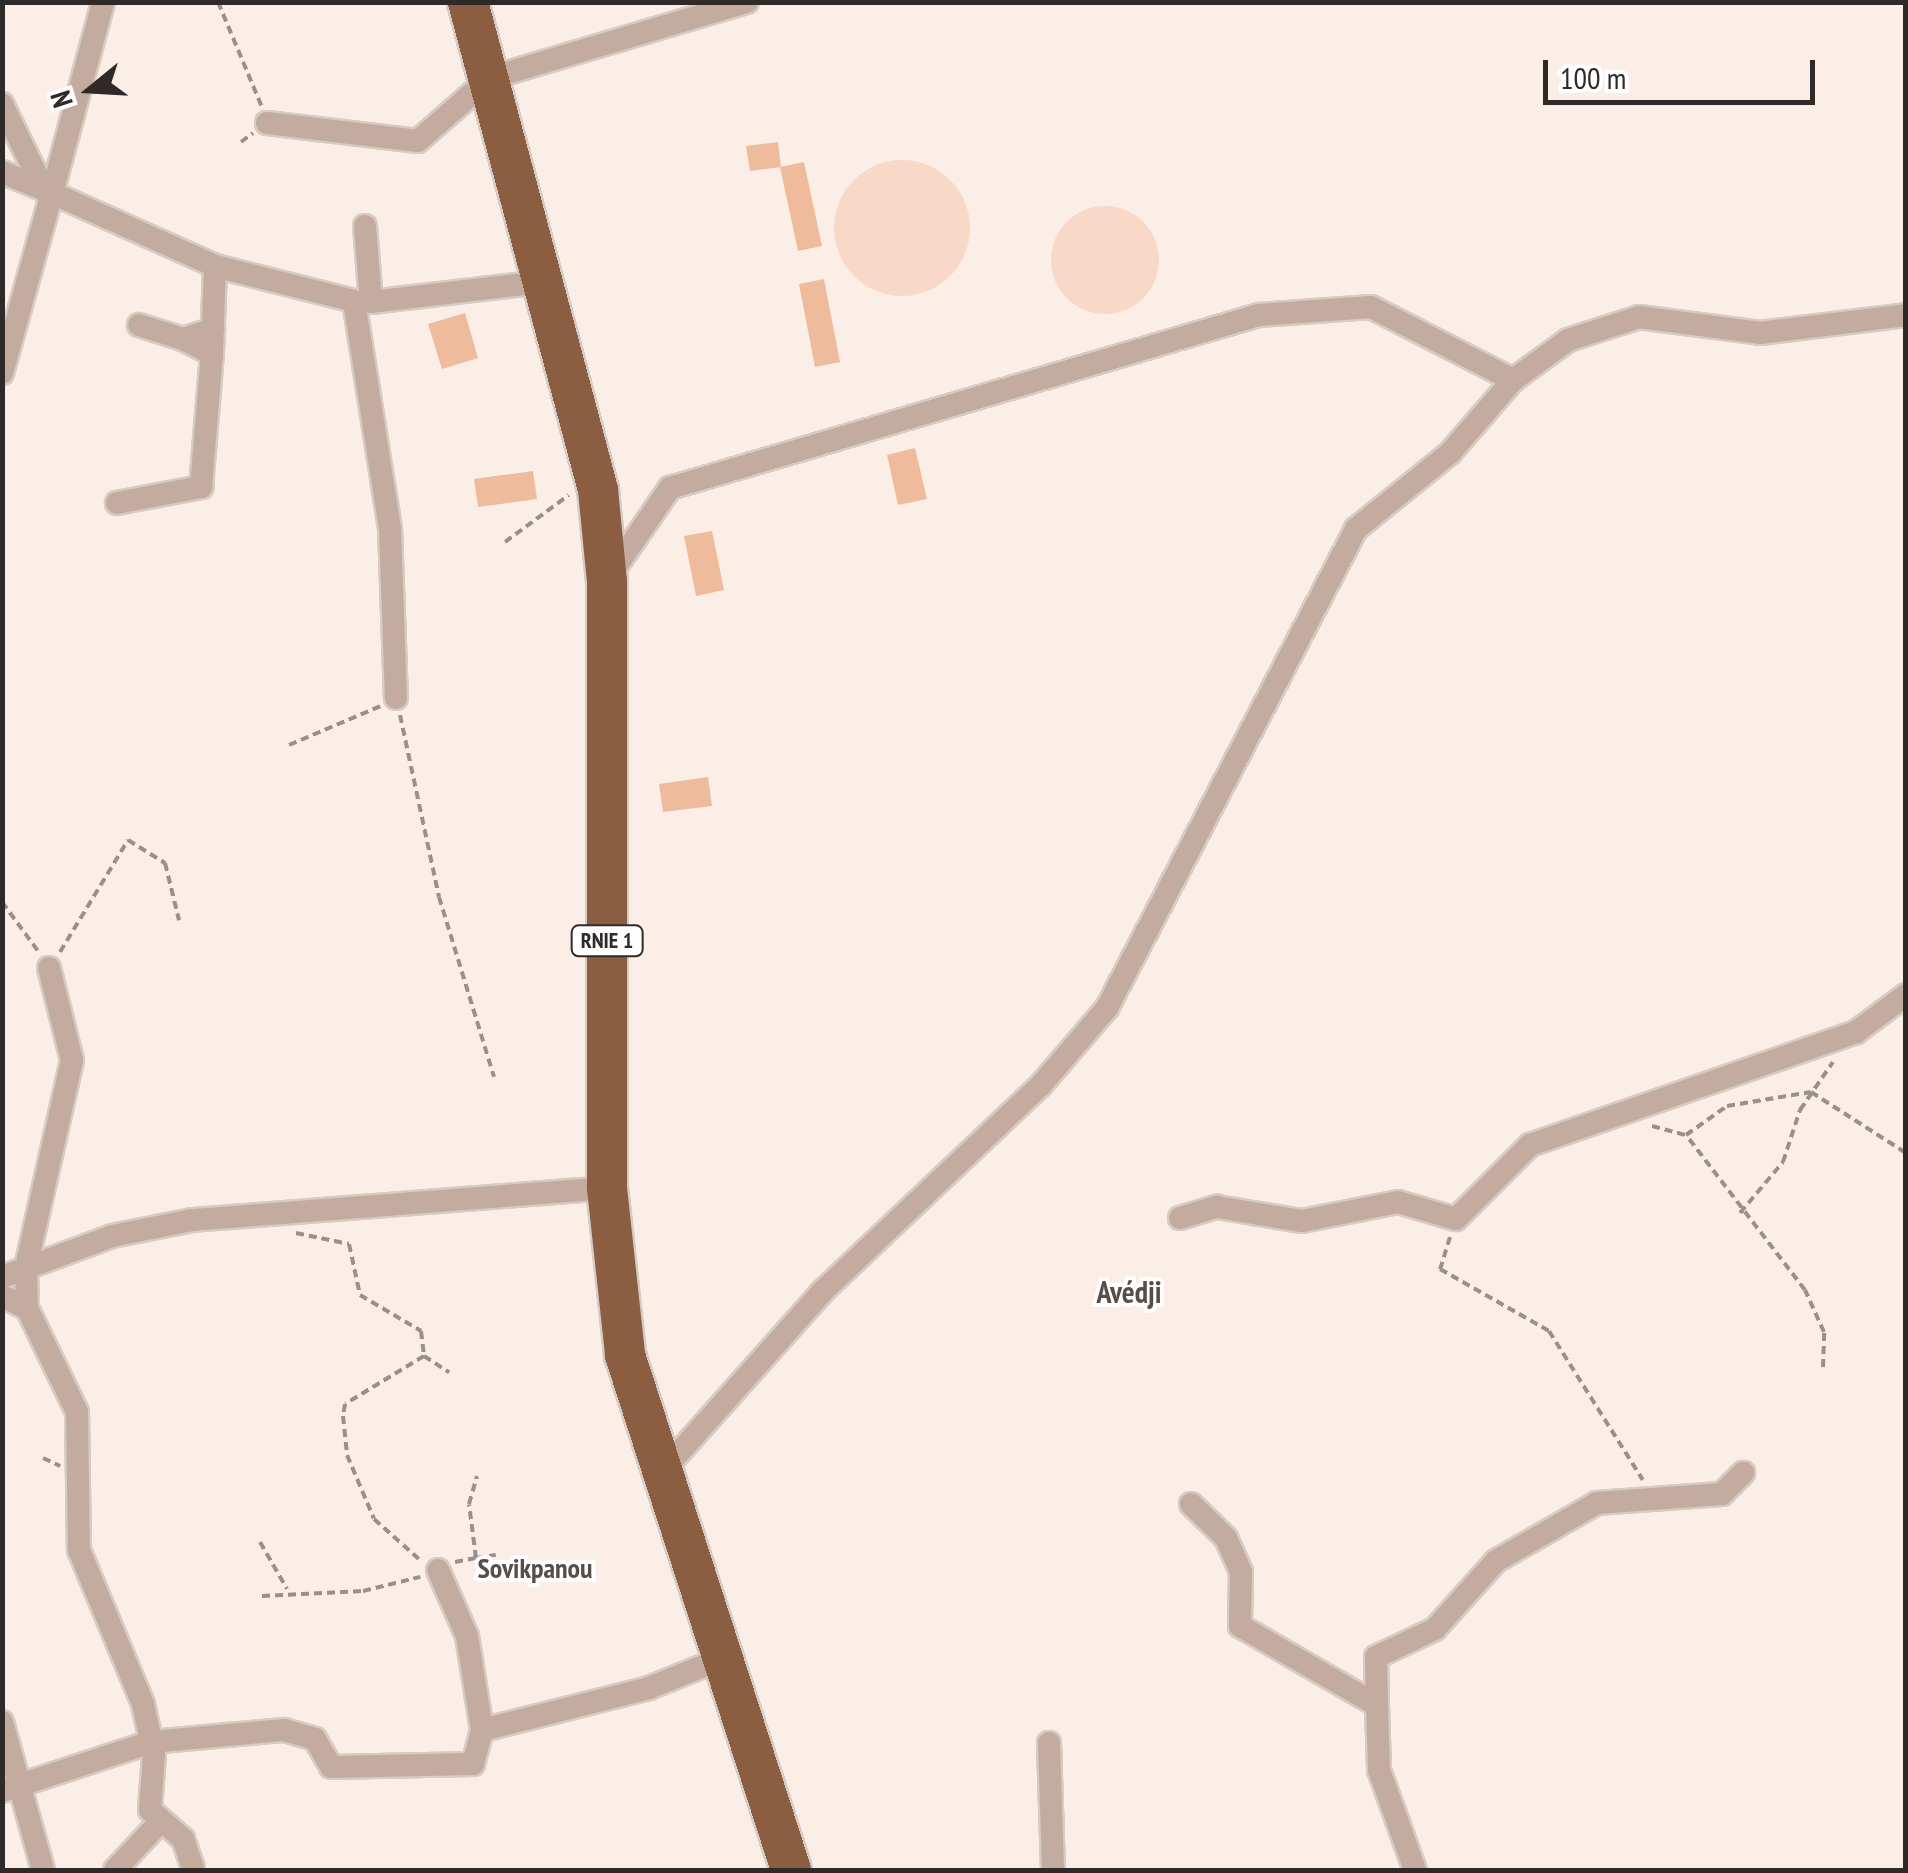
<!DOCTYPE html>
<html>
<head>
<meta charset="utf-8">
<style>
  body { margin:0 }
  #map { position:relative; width:1908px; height:1873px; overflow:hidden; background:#fbeee7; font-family:"PT Sans Narrow",sans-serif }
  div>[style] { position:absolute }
  .green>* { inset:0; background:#f8d8c6 }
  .round { border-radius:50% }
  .building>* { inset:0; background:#eebb9c }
  .path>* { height:4px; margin-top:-2px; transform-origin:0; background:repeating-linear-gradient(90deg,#99908c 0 8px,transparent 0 13px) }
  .roads { filter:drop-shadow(2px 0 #d6cbc5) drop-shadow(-2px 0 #d6cbc5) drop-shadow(0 2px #d6cbc5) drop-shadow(0 -2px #d6cbc5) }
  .street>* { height:22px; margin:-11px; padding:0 11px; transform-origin:11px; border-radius:11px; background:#c3ac9f }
  .highway>* { height:40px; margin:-20px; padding:0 20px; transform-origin:20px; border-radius:20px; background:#8b5e41 }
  span { translate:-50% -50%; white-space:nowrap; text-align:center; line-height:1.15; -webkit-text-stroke:8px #fefefe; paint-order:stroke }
  .shield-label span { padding:2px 8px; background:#fefefe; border:2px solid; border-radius:8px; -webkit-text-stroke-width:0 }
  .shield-label { font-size:22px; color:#2f2a28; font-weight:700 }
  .neighbourhood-label { font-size:28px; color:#584e48; font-weight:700 }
  .quarter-label { font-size:30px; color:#584e48; font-weight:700 }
  .frame { position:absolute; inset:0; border:5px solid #2f2a28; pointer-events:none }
  .north { position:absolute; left:40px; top:40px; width:100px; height:100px; -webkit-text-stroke:8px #fefefe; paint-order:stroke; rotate:252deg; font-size:28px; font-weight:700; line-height:40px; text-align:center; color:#2f2a28 }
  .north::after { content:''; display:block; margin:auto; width:35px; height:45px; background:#2f2a28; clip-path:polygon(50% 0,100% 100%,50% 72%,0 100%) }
  .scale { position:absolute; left:1543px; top:60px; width:272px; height:45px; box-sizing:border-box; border:5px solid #2f2a28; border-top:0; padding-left:12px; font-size:30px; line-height:35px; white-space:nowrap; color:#2f2a28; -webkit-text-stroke:8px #fefefe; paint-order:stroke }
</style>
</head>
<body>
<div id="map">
  <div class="green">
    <div class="round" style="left:834px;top:160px;width:136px;height:136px"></div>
    <div class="round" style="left:1051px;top:206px;width:108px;height:108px"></div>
  </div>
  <div class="building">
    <div style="clip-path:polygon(778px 142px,781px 167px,750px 171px,746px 146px)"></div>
    <div style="clip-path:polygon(804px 162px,822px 246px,798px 251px,780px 167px)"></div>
    <div style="clip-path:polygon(824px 279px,840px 362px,815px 367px,799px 284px)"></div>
    <div style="clip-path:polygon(465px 313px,478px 358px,442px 369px,428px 324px)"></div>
    <div style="clip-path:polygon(915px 448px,927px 499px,898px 505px,887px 455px)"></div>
    <div style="clip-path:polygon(533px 471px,537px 499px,478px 507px,474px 479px)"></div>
    <div style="clip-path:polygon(712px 531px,724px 590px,696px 596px,684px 536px)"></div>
    <div style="clip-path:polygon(708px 777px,712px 806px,663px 812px,659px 784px)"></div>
  </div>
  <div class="path">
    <div style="left:218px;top:2px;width:114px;rotate:67.3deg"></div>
    <div style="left:241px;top:142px;width:15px;rotate:-37deg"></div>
    <div style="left:505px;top:542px;width:79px;rotate:-36.3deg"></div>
    <div style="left:400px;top:715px;width:186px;rotate:77.9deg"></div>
    <div style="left:439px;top:897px;width:188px;rotate:73deg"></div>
    <div style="left:289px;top:745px;width:100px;rotate:-23deg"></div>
    <div style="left:2px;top:902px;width:61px;rotate:53.7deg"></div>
    <div style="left:60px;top:952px;width:131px;rotate:-58.7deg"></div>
    <div style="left:128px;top:840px;width:44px;rotate:31.9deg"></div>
    <div style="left:165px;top:863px;width:59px;rotate:76.2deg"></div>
    <div style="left:1652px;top:1126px;width:35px;rotate:15deg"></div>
    <div style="left:1740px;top:1213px;width:67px;rotate:-49.9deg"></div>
    <div style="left:1783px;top:1162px;width:55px;rotate:-71.9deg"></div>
    <div style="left:1800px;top:1110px;width:58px;rotate:-55.5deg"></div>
    <div style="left:296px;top:1233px;width:54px;rotate:11.7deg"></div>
    <div style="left:349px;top:1244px;width:52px;rotate:77.8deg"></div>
    <div style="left:360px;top:1295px;width:71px;rotate:30.5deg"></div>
    <div style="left:421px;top:1331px;width:25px;rotate:83deg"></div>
    <div style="left:424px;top:1356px;width:92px;rotate:148.7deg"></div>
    <div style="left:345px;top:1404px;width:12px;rotate:99deg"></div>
    <div style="left:343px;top:1416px;width:39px;rotate:84deg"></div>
    <div style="left:347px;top:1455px;width:69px;rotate:67.1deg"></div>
    <div style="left:374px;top:1519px;width:62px;rotate:41.7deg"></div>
    <div style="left:1450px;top:1237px;width:34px;rotate:107deg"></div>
    <div style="left:1440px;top:1269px;width:125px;rotate:29.6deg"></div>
    <div style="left:1549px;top:1331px;width:176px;rotate:57.8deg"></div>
    <div style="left:424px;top:1356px;width:30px;rotate:33deg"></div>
    <div style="left:1823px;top:1367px;width:35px;rotate:-88deg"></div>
    <div style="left:1824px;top:1332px;width:46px;rotate:-114.3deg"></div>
    <div style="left:1805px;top:1290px;width:195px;rotate:-127.5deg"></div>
    <div style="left:1686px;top:1135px;width:50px;rotate:-35.3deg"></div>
    <div style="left:1727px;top:1106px;width:85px;rotate:-9.5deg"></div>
    <div style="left:1811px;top:1092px;width:113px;rotate:32.7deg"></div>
    <div style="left:43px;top:1458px;width:19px;rotate:25deg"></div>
    <div style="left:260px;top:1542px;width:54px;rotate:60.1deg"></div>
    <div style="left:476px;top:1558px;width:20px;rotate:-9deg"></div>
    <div style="left:455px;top:1562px;width:21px;rotate:-11deg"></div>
    <div style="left:476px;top:1558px;width:54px;rotate:-97.4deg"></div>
    <div style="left:469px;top:1504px;width:29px;rotate:-74deg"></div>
    <div style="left:262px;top:1596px;width:101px;rotate:-2.8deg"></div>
    <div style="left:363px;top:1591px;width:59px;rotate:-13.8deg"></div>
  </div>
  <div class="roads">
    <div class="street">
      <div style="left:2px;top:104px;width:96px;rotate:64deg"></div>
      <div style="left:267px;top:123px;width:152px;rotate:6.8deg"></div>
      <div style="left:418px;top:141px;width:96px;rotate:-41.2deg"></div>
      <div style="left:490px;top:78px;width:268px;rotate:-16.5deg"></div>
      <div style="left:2px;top:172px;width:54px;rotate:22.8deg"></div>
      <div style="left:52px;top:193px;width:198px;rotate:-75deg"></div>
      <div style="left:365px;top:226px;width:76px;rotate:85.5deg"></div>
      <div style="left:371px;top:302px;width:179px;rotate:-6.7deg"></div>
      <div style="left:215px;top:266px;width:143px;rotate:14.1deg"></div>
      <div style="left:354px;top:301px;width:230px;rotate:81deg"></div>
      <div style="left:390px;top:528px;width:170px;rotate:88deg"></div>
      <div style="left:139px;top:325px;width:46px;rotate:17.7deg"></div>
      <div style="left:2px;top:373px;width:187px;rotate:-74.5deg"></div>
      <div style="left:52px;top:193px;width:179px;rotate:24.1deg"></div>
      <div style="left:215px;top:266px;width:88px;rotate:92deg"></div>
      <div style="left:117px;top:503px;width:86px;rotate:-10.8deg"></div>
      <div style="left:201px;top:487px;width:133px;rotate:-85.3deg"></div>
      <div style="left:212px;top:354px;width:33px;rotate:-153deg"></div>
      <div style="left:183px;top:339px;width:32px;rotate:-18deg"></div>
      <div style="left:609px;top:577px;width:108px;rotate:-55.6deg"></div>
      <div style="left:670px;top:488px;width:614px;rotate:-16.37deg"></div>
      <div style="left:1259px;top:315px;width:112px;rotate:-4.1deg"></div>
      <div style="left:1371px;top:307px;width:160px;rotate:27.2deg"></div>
      <div style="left:49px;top:968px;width:95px;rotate:76deg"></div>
      <div style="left:72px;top:1060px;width:212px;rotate:102.5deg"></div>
      <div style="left:26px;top:1267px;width:41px;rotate:88.6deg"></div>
      <div style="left:27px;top:1308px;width:115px;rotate:64.3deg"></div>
      <div style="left:77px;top:1412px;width:138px;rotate:89.2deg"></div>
      <div style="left:79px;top:1550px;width:167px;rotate:67.4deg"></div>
      <div style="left:143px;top:1704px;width:51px;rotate:77.6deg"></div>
      <div style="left:154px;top:1754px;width:56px;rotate:94.1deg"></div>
      <div style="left:150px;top:1810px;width:44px;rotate:41.3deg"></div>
      <div style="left:183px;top:1839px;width:31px;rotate:71deg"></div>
      <div style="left:1180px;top:1218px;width:39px;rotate:-17deg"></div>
      <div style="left:1217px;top:1207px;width:86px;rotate:9.4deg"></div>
      <div style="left:1302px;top:1221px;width:98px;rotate:-11.2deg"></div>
      <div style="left:1398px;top:1202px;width:60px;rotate:16.3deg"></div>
      <div style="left:1456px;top:1219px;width:105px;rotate:-45deg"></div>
      <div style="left:1530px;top:1145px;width:345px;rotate:-19.1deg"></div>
      <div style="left:1856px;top:1032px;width:62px;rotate:-36.5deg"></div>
      <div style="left:2px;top:1277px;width:117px;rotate:-20.4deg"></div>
      <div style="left:112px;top:1236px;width:82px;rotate:-11.3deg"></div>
      <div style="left:192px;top:1220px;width:416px;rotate:-4.4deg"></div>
      <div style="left:2px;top:1296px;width:28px;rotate:26deg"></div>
      <div style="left:660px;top:1474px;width:244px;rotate:-48.3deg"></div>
      <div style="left:822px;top:1292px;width:301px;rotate:-43.4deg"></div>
      <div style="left:1041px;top:1085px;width:101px;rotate:-49.4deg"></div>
      <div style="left:1107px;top:1008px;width:540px;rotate:-62.53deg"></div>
      <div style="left:1356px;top:529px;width:121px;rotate:-39deg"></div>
      <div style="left:1450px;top:453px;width:96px;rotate:-49.2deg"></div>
      <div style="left:1513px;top:380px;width:68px;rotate:-36deg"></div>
      <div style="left:1568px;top:340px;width:75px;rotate:-17.9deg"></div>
      <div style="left:1639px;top:317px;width:122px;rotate:7.5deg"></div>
      <div style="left:1760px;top:333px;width:147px;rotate:-7deg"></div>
      <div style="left:1191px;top:1504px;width:49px;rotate:44.2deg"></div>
      <div style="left:1226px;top:1538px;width:37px;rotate:66deg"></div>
      <div style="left:1241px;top:1572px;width:54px;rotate:91.1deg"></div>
      <div style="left:1240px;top:1626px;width:158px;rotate:30deg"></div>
      <div style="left:1377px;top:1705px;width:48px;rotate:-91.2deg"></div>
      <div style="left:1376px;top:1657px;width:65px;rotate:-25.4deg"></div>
      <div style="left:1435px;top:1629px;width:91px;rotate:-48.1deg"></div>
      <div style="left:1496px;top:1561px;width:116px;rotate:-29.9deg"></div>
      <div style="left:1597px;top:1503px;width:125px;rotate:-4.1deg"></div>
      <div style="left:1722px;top:1494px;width:30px;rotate:-45deg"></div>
      <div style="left:438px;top:1570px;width:72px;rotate:66.3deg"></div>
      <div style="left:467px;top:1636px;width:95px;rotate:80.9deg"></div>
      <div style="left:1377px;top:1705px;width:65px;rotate:88.2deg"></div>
      <div style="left:1379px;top:1770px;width:106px;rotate:70.2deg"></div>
      <div style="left:2px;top:1722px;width:154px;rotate:74.5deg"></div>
      <div style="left:1049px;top:1743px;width:127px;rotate:88.2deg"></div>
      <div style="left:2px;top:1791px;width:157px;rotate:-18.2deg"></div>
      <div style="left:151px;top:1742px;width:134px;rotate:-5.2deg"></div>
      <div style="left:284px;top:1730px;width:32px;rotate:16deg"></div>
      <div style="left:315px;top:1739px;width:32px;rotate:60deg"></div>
      <div style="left:331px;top:1767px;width:142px;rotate:-1.2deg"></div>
      <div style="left:473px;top:1764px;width:35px;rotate:-75deg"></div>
      <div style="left:482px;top:1730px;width:172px;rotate:-14.1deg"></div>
      <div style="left:649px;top:1688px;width:80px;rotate:-22.1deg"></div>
      <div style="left:115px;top:1870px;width:63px;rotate:-46.9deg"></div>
    </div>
    <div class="highway">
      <div style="left:468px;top:2px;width:505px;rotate:75.08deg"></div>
      <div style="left:598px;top:490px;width:91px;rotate:84.4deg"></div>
      <div style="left:607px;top:581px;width:607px;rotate:90deg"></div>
      <div style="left:607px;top:1188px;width:168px;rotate:83.8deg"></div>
      <div style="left:625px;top:1355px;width:541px;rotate:72.13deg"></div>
    </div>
  </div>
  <div class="shield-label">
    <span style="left:607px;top:941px">RNIE 1</span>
  </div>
  <div class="neighbourhood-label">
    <span style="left:535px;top:1568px">Sovikpanou</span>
  </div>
  <div class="quarter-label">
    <span style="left:1129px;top:1292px">Avédji</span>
  </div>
  <div class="frame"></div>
  <div class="north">N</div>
  <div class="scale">100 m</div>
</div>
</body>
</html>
